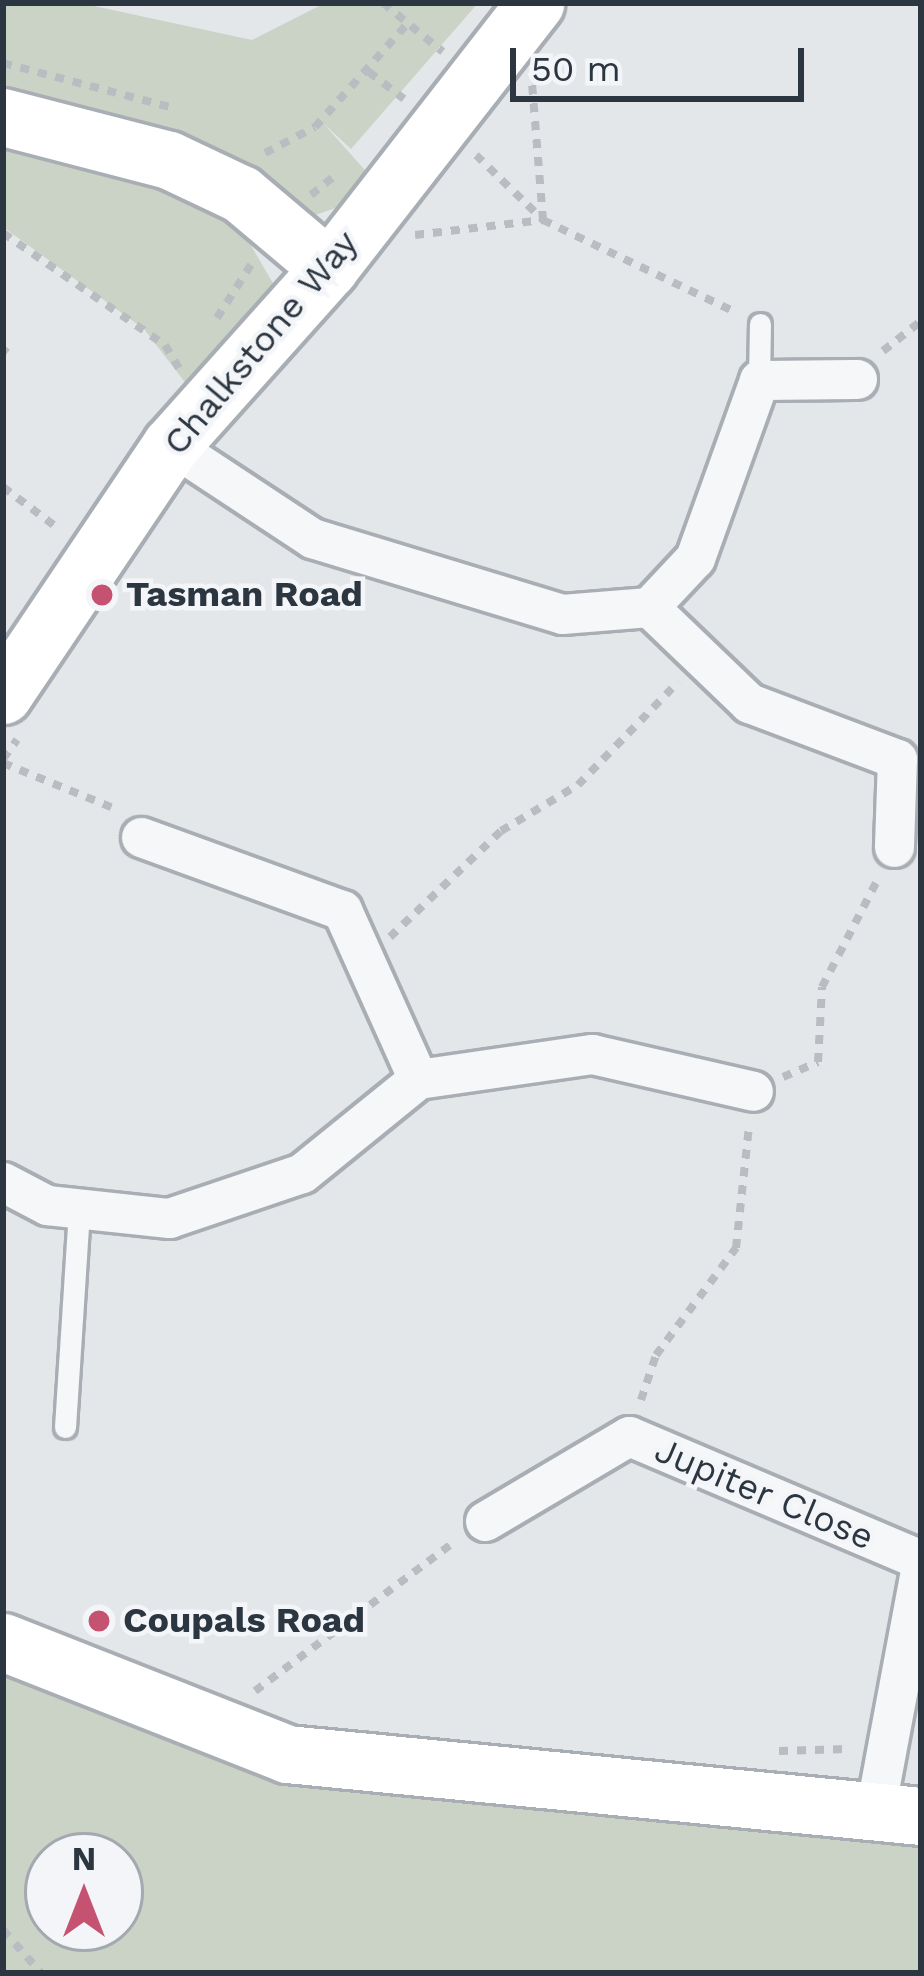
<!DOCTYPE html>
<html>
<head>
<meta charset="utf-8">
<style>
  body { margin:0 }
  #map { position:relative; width:924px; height:1976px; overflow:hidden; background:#e3e7ea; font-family:"Work Sans",sans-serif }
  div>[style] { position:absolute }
  .green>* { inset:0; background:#cad3c5 }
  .path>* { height:8px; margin-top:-4px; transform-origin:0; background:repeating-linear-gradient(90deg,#b9bdc2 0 9px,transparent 0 18px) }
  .roads { filter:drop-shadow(3px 0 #a8aeb4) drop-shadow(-3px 0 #a8aeb4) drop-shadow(0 3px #a8aeb4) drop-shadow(0 -3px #a8aeb4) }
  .lane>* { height:21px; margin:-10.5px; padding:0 10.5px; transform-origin:10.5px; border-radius:10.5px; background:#f6f7f9 }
  .street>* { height:39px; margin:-19.5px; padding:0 19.5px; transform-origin:19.5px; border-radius:19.5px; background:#f6f7f9 }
  .secondary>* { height:57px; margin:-28.5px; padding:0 28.5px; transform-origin:28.5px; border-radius:28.5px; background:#fff }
  .dots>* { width:33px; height:33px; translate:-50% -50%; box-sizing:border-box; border:6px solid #f3f5f8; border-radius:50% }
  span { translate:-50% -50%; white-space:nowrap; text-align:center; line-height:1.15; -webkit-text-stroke:9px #f3f5f8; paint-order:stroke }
  .street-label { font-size:36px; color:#2c3641 }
  .poi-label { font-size:36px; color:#2c3641; font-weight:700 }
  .left { translate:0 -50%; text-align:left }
  .frame { position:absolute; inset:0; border:6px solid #2c3641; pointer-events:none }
  .north { position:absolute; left:24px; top:1832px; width:120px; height:120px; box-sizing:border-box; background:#f3f5f8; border:3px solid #a3a9af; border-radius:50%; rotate:0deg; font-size:33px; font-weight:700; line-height:48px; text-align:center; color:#2c3641 }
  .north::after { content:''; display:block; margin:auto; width:42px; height:54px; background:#c55271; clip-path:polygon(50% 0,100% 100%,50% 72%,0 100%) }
  .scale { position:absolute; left:510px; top:48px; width:294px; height:54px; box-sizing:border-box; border:6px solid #2c3641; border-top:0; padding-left:15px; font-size:36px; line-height:42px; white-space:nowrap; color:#2c3641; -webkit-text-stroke:9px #f3f5f8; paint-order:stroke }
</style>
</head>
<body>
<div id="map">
  <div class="green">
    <div style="clip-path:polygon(3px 3px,80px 3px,252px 40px,325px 3px,478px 3px,351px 149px,323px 123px,371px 177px,349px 203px,310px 217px,172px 134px,3px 91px)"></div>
    <div style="clip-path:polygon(3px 139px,152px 178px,242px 230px,274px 285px,194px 394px,144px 329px,3px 227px)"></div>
    <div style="clip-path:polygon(evenodd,3px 1671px,277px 1784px,921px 1845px,921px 1973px,3px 1973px,3px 1671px,48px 1856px,120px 1856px,120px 1928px,48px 1928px,48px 1856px)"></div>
  </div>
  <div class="path">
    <div style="left:383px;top:3px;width:77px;rotate:39.2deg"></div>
    <div style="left:3px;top:63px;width:173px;rotate:14.8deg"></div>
    <div style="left:369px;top:72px;width:44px;rotate:37.6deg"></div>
    <div style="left:265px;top:153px;width:56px;rotate:-27.5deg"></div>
    <div style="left:315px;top:127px;width:140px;rotate:-48.2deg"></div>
    <div style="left:476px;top:155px;width:93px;rotate:44.1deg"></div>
    <div style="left:543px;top:220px;width:215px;rotate:25.6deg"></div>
    <div style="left:311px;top:195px;width:33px;rotate:-39deg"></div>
    <div style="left:3px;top:233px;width:197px;rotate:34.7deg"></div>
    <div style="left:165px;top:345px;width:27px;rotate:59deg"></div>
    <div style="left:415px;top:235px;width:129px;rotate:-6.7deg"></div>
    <div style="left:543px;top:220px;width:137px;rotate:-94.6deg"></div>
    <div style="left:217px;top:318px;width:69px;rotate:-57.5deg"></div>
    <div style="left:883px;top:351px;width:48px;rotate:-38.3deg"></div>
    <div style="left:3px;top:352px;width:6px;rotate:-51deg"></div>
    <div style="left:3px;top:487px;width:70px;rotate:36.9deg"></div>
    <div style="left:3px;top:759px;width:24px;rotate:-54deg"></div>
    <div style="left:3px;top:763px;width:122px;rotate:22.2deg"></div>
    <div style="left:390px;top:937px;width:153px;rotate:-43.7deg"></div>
    <div style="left:501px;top:831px;width:90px;rotate:-30.9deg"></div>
    <div style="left:578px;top:785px;width:144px;rotate:-45.8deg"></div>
    <div style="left:783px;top:1077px;width:38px;rotate:-23deg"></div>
    <div style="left:818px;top:1062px;width:75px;rotate:-86.9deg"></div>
    <div style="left:822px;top:987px;width:124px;rotate:-62.6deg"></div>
    <div style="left:641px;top:1400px;width:47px;rotate:-71.6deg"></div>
    <div style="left:656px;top:1355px;width:134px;rotate:-53.2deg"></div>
    <div style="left:736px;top:1248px;width:122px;rotate:-83.9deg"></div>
    <div style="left:255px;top:1691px;width:249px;rotate:-36.8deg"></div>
    <div style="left:779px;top:1751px;width:69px;rotate:-1.7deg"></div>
    <div style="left:3px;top:1930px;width:57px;rotate:48.5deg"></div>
  </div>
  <div class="roads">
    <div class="lane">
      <div style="left:759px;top:380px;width:56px;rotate:-89deg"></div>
      <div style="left:65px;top:1427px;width:218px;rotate:-86.3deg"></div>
    </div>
    <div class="street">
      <div style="left:171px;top:445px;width:169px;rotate:33.4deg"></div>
      <div style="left:312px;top:538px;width:261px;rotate:16.9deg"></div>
      <div style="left:562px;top:614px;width:87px;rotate:-4.6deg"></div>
      <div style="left:649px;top:607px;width:67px;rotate:-46.8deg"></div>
      <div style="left:695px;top:558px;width:189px;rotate:-70.2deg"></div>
      <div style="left:759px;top:380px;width:98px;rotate:-0.6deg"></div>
      <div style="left:649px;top:607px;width:139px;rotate:43.8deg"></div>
      <div style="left:749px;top:703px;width:158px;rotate:20.7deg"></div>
      <div style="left:897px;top:759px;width:88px;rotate:92deg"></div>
      <div style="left:141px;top:837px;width:214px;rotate:20deg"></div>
      <div style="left:342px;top:910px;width:185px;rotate:65.8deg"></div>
      <div style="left:3px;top:1182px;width:50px;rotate:27.6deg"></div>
      <div style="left:47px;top:1205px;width:123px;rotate:6.1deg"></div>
      <div style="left:169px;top:1218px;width:140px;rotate:-18.7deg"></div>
      <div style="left:302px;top:1173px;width:149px;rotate:-39deg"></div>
      <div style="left:418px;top:1079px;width:176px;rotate:-8.2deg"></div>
      <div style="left:592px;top:1054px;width:165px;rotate:12.9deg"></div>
      <div style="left:485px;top:1521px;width:167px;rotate:-30.6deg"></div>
      <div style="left:629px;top:1436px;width:317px;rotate:23deg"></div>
      <div style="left:875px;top:1811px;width:250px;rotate:-79.4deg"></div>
    </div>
    <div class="secondary">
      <div style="left:3px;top:117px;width:171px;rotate:14.5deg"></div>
      <div style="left:169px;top:160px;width:80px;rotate:25.3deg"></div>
      <div style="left:241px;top:194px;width:115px;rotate:40.1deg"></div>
      <div style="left:3px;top:695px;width:301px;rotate:-56.1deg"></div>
      <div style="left:171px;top:445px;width:237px;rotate:-48.2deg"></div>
      <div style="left:329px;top:268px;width:336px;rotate:-52.1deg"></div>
      <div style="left:3px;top:1642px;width:305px;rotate:21.5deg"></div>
      <div style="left:287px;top:1754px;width:637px;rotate:5.59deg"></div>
    </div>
  </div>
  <div class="dots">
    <div style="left:102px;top:595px;background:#c55271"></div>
    <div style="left:99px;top:1621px;background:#c55271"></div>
  </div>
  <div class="street-label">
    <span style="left:261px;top:343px;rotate:-50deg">Chalkstone Way</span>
    <span style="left:764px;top:1494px;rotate:23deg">Jupiter Close</span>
  </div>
  <div class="poi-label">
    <span class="left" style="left:126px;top:595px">Tasman Road</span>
    <span class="left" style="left:123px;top:1621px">Coupals Road</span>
  </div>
  <div class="frame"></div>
  <div class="north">N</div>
  <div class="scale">50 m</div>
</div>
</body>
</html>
